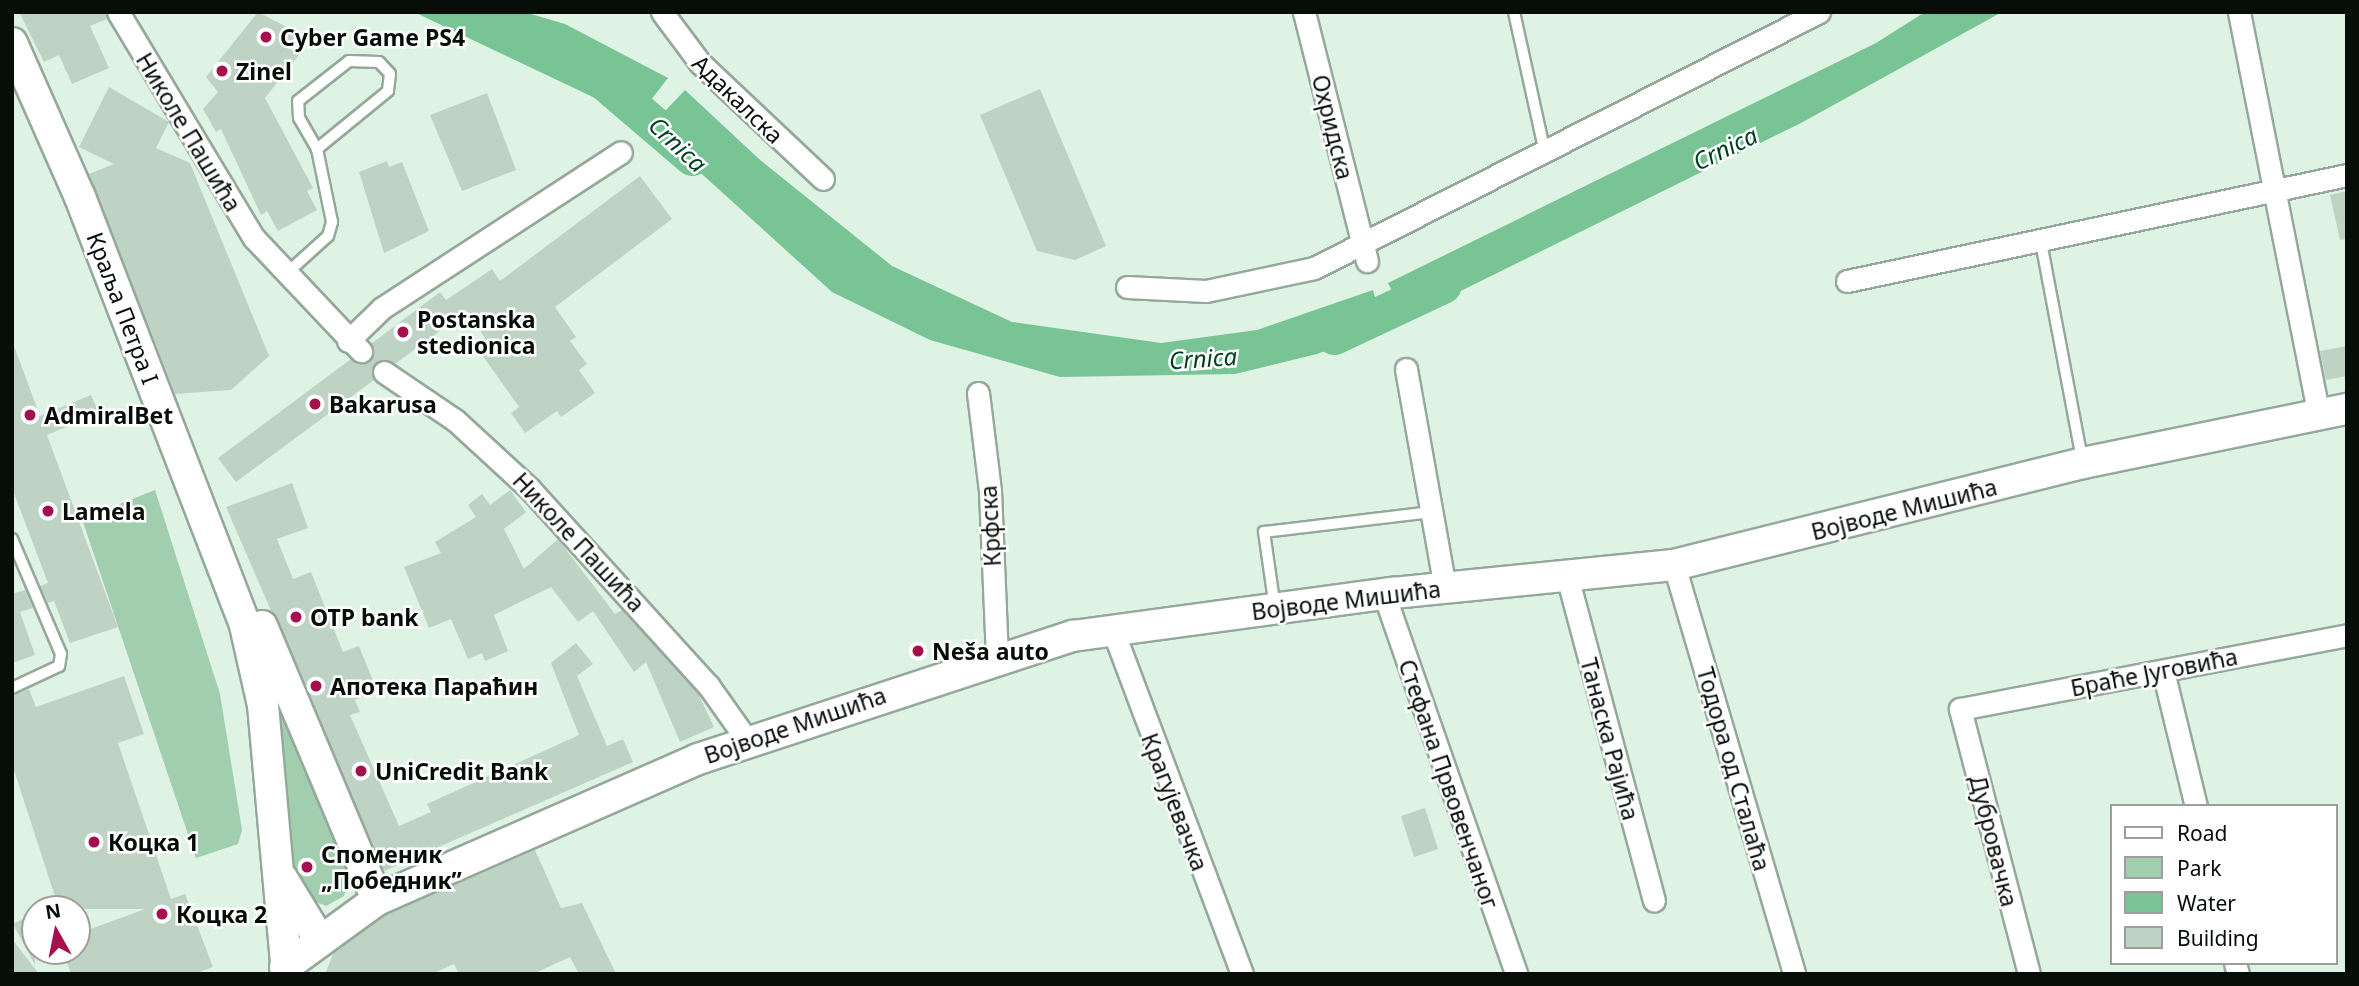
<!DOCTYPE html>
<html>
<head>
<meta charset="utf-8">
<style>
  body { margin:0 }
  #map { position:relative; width:2359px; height:986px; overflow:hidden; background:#dff3e5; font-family:"Noto Sans",sans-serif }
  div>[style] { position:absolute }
  .green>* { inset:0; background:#a0ceaf }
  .water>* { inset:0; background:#78c495 }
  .river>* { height:37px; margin:-18.5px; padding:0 18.5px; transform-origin:18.5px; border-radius:18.5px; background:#78c495 }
  .building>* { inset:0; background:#bfd3c5 }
  .street-tunnel>* { height:21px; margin-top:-10.5px; transform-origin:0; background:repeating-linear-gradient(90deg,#bfd0c4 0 21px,transparent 0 31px) }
  .roads { filter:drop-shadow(2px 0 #95a89b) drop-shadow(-2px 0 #95a89b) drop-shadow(0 2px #95a89b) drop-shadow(0 -2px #95a89b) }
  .lane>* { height:10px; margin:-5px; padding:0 5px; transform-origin:5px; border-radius:5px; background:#fff }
  .street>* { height:21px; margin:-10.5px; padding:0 10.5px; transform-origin:10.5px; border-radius:10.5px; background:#fff }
  .secondary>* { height:30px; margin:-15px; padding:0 15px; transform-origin:15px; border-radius:15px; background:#fff }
  .dots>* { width:19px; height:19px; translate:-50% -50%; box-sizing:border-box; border:4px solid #fff; border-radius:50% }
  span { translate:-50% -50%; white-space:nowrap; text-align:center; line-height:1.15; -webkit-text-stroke:5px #fff; paint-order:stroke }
  .poi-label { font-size:23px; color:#070d09; font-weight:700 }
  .left { translate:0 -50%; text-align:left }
  .street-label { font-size:23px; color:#070d09 }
  .water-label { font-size:24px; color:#003e20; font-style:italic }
  .frame { position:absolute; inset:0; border:14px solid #070d09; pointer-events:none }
  .legend { position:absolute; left:2110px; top:804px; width:228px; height:161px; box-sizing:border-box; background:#fff; border:2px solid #9c9e9d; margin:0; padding:9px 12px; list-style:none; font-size:21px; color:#070d09 }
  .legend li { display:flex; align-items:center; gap:14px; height:35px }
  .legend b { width:35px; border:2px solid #9c9e9d }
  .north { position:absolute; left:21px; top:895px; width:70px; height:70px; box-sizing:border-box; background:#fff; border:2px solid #9c9e9d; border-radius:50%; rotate:351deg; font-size:19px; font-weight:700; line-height:28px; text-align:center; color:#070d09 }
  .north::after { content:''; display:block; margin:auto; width:24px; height:32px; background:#a5104c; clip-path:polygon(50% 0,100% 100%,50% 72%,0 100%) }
</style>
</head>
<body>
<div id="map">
  <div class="green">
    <div style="clip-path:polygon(155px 490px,220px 694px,242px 830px,238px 844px,196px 858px,82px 519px)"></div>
    <div style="clip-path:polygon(269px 684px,350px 873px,344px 896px,326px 906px,294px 893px)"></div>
  </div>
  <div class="water">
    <div style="clip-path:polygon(414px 12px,524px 12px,565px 24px,668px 78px,637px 118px)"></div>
    <div style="clip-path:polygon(1925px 12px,2002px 12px,1801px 123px,1406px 318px,1388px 283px,1876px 43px)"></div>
    <div style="clip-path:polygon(685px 90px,759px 159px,892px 266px,1012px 322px,1161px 343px,1257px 330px,1373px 290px,1384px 329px,1317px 354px,1235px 374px,1060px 377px,930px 340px,832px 292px,650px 127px)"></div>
  </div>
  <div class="river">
    <div style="left:603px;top:81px;width:117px;rotate:40.5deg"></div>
    <div style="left:1334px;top:336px;width:120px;rotate:-25.1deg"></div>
  </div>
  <div class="building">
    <div style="clip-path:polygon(19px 12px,105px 12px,107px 19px,90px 26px,109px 68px,72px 84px,59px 55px,44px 62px)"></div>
    <div style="clip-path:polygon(258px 12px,298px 33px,288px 48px,299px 55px,265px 98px,313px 188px,307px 191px,317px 210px,278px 231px,267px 211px,261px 215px,221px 129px,216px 132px,203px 109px,218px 92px,206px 77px)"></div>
    <div style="clip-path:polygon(109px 87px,169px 122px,156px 148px,190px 163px,269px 356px,231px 390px,175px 394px,89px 174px,114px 164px,79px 147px)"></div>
    <div style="clip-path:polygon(1040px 89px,1106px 246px,1075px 260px,1037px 251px,980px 115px)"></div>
    <div style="clip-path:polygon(487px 93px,516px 170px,462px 191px,430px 115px)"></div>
    <div style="clip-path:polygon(387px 161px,389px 167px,402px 162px,429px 231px,384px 253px,359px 172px)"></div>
    <div style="clip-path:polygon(640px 176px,672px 219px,555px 307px,576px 337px,570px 341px,587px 364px,579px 370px,595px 393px,561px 417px,557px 411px,525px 433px,511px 413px,519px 407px,475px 345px,485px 338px,467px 311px,395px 364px,378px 361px,374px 380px,236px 482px,218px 458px,351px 359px,369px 361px,371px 344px,440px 292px,446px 300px,492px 269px,500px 281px)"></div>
    <div style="clip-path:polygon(2347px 191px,2347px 239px,2340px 240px,2330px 195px)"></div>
    <div style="clip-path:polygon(14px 346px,40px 416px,91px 395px,99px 413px,47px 435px,118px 627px,70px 643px,54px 601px,48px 603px,40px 586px,48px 583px,12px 488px)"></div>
    <div style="clip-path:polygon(2347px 346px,2347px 376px,2326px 380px,2320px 351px)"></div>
    <div style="clip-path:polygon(292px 483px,308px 528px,277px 539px,293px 579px,311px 572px,343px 652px,359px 646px,377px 691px,355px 700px,360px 712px,350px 715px,399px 826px,431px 812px,427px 804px,579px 735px,551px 663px,576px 643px,593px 664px,577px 676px,607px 746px,623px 739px,633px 762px,384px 871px,226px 507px)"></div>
    <div style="clip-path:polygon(510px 490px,526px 512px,504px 529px,524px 569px,558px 539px,615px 614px,622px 610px,698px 693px,714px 727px,680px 742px,646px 662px,634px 672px,593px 611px,578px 622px,551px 587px,494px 615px,508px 651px,485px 661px,482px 653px,468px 659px,451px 619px,429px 628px,404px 567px,441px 553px,435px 542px,476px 517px,468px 505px,482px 494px,490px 505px)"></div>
    <div style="clip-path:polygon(25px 590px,33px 608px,20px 612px,35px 655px,12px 663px,12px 594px)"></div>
    <div style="clip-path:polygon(124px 676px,144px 734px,118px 743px,171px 899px,185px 894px,213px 967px,194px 974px,71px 974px,63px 951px,84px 951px,77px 934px,145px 909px,59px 909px,12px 764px,12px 696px,29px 689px,36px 707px)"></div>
    <div style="clip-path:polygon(1425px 808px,1438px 849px,1414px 857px,1401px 816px)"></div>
    <div style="clip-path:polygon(535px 850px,561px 908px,582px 903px,616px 974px,579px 974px,570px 957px,533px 974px,459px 974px,454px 964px,432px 974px,325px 974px,333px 954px,386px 915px)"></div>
    <div style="clip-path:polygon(35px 913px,35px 965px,13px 924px)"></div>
    <div style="clip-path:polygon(12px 939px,39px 974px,12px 974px)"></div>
  </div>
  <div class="street-tunnel">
    <div style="left:361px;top:351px;width:31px;rotate:42deg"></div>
  </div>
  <div class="roads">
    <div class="lane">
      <div style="left:1514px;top:12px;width:144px;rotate:77.6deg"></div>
      <div style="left:2041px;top:242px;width:222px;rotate:79.3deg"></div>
      <div style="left:287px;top:273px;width:55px;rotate:-42.1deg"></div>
      <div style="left:328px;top:236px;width:15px;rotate:-74deg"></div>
      <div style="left:332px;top:222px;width:75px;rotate:-101.6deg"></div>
      <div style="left:317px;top:149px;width:36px;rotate:-120deg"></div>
      <div style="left:299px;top:118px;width:17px;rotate:-93deg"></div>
      <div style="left:298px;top:101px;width:65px;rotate:-38.1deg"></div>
      <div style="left:349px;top:61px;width:30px;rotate:2deg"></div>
      <div style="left:379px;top:62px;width:16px;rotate:47deg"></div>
      <div style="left:390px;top:74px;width:17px;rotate:97deg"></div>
      <div style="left:388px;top:91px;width:92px;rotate:140.8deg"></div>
      <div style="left:12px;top:539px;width:125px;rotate:66.9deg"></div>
      <div style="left:61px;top:654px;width:12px;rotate:99deg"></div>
      <div style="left:59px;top:666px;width:52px;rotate:154.9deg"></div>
      <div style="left:1275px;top:608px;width:77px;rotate:-98.2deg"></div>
      <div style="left:1264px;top:532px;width:168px;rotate:-6.8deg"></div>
    </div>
    <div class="street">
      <div style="left:118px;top:12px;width:264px;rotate:59deg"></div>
      <div style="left:254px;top:238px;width:156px;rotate:46.6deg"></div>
      <div style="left:662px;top:12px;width:64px;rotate:53.3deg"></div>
      <div style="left:700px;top:63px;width:169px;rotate:43.3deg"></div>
      <div style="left:1304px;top:12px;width:257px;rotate:75.8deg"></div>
      <div style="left:2239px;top:12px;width:411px;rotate:78.8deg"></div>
      <div style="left:1847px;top:281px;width:511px;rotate:-11.97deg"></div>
      <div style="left:1127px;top:287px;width:79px;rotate:2.9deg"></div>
      <div style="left:1206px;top:291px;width:110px;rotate:-12deg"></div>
      <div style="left:1314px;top:268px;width:566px;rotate:-26.88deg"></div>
      <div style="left:348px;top:341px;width:47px;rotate:-44.1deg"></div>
      <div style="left:382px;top:308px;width:285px;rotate:-33.1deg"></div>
      <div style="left:1406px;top:369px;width:221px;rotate:79.9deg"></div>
      <div style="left:384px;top:372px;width:86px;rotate:34.1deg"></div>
      <div style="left:455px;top:420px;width:102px;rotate:42.6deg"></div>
      <div style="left:530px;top:489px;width:265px;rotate:47.8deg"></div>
      <div style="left:708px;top:685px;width:67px;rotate:54.7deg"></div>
      <div style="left:978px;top:393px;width:99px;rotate:83deg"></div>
      <div style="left:990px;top:491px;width:168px;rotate:87.6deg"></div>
      <div style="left:1674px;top:565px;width:426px;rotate:73.6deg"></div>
      <div style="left:1567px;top:576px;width:336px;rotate:75deg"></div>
      <div style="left:1384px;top:594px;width:402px;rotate:70.8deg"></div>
      <div style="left:1112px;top:628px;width:370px;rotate:69.4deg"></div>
      <div style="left:2163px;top:671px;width:139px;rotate:76.3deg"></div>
      <div style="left:2235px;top:963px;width:11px;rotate:75deg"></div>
      <div style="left:2029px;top:974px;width:274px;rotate:-104.6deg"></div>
      <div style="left:1960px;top:709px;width:394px;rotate:-10.8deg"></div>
    </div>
    <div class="secondary">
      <div style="left:12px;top:43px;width:168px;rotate:66.2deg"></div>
      <div style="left:80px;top:197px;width:455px;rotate:68.9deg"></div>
      <div style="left:244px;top:621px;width:86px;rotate:77.3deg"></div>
      <div style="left:263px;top:705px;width:270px;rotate:84.9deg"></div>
      <div style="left:262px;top:626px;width:297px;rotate:67.2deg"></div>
      <div style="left:282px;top:878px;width:71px;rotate:58.8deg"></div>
      <div style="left:285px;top:967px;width:114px;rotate:-36.1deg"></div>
      <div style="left:377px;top:900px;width:351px;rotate:-23.7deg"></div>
      <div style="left:698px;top:759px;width:395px;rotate:-18.2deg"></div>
      <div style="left:1073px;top:636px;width:323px;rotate:-7.7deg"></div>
      <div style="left:1393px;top:593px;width:282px;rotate:-5.7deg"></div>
      <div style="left:1674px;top:565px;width:422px;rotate:-14deg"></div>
      <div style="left:2083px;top:463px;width:269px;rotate:-11.6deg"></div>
    </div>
  </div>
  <div class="dots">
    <div style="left:266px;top:37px;background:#a5104c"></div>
    <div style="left:222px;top:71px;background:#a5104c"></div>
    <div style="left:403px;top:332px;background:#a5104c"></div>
    <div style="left:315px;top:404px;background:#a5104c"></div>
    <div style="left:30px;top:415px;background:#a5104c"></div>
    <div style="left:48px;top:511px;background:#a5104c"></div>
    <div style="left:296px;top:617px;background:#a5104c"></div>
    <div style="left:918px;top:651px;background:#a5104c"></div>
    <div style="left:316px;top:686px;background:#a5104c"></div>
    <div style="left:361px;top:771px;background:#a5104c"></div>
    <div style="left:94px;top:842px;background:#a5104c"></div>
    <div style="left:307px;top:867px;background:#a5104c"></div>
    <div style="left:162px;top:914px;background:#a5104c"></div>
  </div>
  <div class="poi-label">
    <span class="left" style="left:280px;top:37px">Cyber Game PS4</span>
    <span class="left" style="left:236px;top:71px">Zinel</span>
    <span class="left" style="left:417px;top:332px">Postanska<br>stedionica</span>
    <span class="left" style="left:329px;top:404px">Bakarusa</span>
    <span class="left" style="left:44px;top:415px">AdmiralBet</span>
    <span class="left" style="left:62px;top:511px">Lamela</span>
    <span class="left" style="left:310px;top:617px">OTP bank</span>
    <span class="left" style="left:932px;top:651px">Neša auto</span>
    <span class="left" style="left:330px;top:686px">Апотека Параћин</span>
    <span class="left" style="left:375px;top:771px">UniCredit Bank</span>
    <span class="left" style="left:108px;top:842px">Коцка 1</span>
    <span class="left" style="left:321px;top:867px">Споменик<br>„Победник”</span>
    <span class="left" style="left:176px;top:914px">Коцка 2</span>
  </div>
  <div class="street-label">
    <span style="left:738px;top:99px;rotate:44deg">Адакалска</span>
    <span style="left:1333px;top:127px;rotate:76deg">Охридска</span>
    <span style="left:189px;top:132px;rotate:59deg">Николе Пашића</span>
    <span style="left:123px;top:308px;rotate:69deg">Краља Петра I</span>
    <span style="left:1904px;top:509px;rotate:-14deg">Војводе Мишића</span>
    <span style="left:990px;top:526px;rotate:-93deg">Крфска</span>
    <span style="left:579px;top:542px;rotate:47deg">Николе Пашића</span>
    <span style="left:1346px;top:600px;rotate:-7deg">Војводе Мишића</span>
    <span style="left:2154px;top:672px;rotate:-11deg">Браће Југовића</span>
    <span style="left:795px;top:725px;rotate:-19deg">Војводе Мишића</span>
    <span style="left:1610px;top:739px;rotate:75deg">Танаска Рајића</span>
    <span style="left:1734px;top:769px;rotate:74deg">Тодора од Сталаћа</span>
    <span style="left:1449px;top:784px;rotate:71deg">Стефана Првовенчаног</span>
    <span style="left:1175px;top:802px;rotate:69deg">Крагујевачка</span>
    <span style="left:1994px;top:841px;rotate:76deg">Дубровачка</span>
  </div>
  <div class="water-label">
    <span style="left:678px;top:144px;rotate:43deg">Crnica</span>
    <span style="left:1725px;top:148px;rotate:-26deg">Crnica</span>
    <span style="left:1203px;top:358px;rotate:-4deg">Crnica</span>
  </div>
  <div class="frame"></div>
  <ul class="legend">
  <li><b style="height:9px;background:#fff"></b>Road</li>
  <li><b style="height:19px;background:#a0ceaf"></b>Park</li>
  <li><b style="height:19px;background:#78c495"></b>Water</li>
  <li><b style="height:19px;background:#bfd3c5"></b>Building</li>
  </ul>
  <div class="north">N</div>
</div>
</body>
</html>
